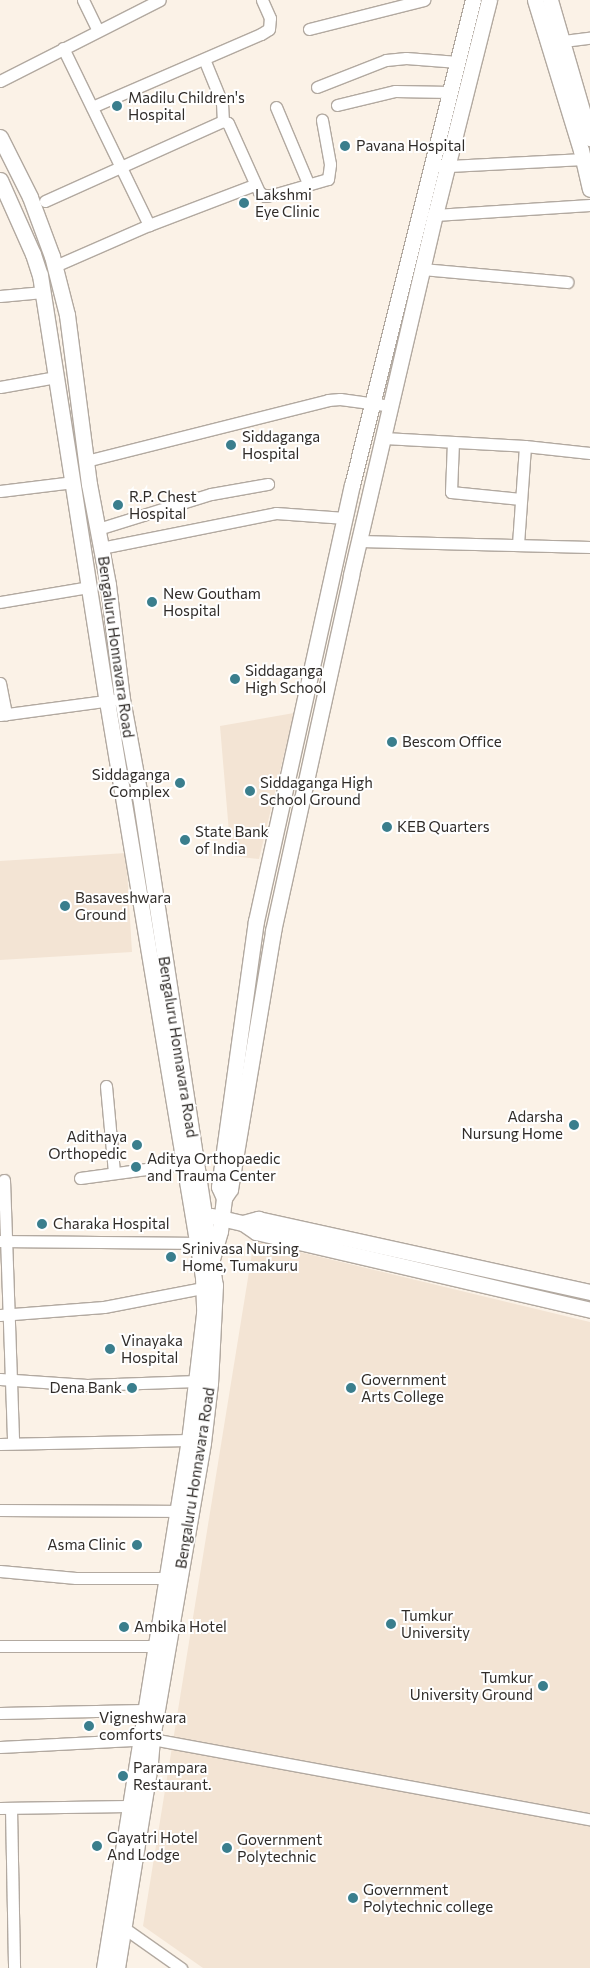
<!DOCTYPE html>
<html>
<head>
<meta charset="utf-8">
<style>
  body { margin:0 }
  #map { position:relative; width:590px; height:1968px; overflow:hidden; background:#fbf2e7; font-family:Commissioner,sans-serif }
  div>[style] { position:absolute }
  .built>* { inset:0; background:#f3e4d4 }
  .roads { filter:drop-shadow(1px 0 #b2a9a0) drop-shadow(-1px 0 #b2a9a0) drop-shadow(0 1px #b2a9a0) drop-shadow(0 -1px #b2a9a0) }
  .minor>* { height:11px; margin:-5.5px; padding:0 5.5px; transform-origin:5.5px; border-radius:5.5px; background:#fff }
  .major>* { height:15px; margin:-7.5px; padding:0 7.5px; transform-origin:7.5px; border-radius:7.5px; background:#fff }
  .dots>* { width:14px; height:14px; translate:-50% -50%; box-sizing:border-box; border:2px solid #fff; border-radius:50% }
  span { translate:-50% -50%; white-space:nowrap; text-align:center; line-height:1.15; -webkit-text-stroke:4px #fff; paint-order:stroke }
  .poi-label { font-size:15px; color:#302c29 }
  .left { translate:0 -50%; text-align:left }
  .right { translate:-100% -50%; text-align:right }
  .street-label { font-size:15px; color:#302c29 }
</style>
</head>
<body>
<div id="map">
  <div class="built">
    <div style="clip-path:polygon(294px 713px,259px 859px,231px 856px,220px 726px)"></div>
    <div style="clip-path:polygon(126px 853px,132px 952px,0 960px,0 861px)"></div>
    <div style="clip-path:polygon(254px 1241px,590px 1322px,590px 1968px,203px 1968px,143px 1926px)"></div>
  </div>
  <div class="roads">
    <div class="minor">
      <div style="left:83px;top:0;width:34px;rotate:64deg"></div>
      <div style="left:309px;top:29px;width:119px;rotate:-14.2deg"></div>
      <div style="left:555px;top:42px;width:35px;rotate:-7deg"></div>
      <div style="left:63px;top:48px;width:197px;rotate:64.1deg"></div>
      <div style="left:204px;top:59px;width:48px;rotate:67.8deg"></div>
      <div style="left:222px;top:103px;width:18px;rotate:87deg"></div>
      <div style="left:0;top:81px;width:179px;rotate:-26.9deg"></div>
      <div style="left:317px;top:87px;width:74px;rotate:-21.4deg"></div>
      <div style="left:386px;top:60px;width:20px;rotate:-6deg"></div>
      <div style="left:406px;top:58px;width:52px;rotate:4.4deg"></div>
      <div style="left:337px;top:105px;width:60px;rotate:-13.6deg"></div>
      <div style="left:395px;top:91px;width:55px;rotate:1deg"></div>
      <div style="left:92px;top:107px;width:184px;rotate:-23.4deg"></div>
      <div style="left:261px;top:34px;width:9px;rotate:-32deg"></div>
      <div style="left:269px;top:29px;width:11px;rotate:-85deg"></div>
      <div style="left:270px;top:18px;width:20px;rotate:-114deg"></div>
      <div style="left:276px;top:107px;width:82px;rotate:67.2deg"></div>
      <div style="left:432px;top:164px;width:17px;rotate:7deg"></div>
      <div style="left:449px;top:166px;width:135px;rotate:-3deg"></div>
      <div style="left:45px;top:201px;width:195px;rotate:-24.2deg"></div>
      <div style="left:223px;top:121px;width:5px;rotate:22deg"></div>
      <div style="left:228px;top:123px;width:76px;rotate:65.8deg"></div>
      <div style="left:259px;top:192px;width:7px;rotate:34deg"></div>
      <div style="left:265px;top:196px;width:11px;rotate:-10deg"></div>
      <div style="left:276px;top:194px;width:54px;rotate:-16.1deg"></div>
      <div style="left:328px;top:179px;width:15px;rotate:-82deg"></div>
      <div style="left:330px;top:164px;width:45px;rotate:-100.3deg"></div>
      <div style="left:435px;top:215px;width:155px;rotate:-3.7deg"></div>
      <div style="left:55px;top:266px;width:103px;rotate:-23.6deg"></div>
      <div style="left:149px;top:225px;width:112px;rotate:-20.9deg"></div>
      <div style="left:422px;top:269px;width:146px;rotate:5.1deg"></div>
      <div style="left:0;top:296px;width:43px;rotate:-5.3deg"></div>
      <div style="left:0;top:387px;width:57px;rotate:-10.1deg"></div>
      <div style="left:384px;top:438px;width:141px;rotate:3.2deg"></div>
      <div style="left:525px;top:446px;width:65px;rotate:6.1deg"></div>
      <div style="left:453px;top:442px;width:50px;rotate:92.3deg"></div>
      <div style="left:451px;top:492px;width:70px;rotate:5.7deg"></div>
      <div style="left:86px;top:461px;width:250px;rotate:-14.1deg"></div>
      <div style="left:328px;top:400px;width:12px;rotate:-5deg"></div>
      <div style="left:340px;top:399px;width:51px;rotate:7.8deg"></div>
      <div style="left:0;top:491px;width:74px;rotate:-7deg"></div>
      <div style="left:98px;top:529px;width:118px;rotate:-17.2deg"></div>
      <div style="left:211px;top:494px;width:58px;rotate:-10deg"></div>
      <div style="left:360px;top:541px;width:230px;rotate:1.5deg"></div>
      <div style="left:518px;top:544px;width:98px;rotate:-85.9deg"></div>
      <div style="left:101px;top:548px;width:178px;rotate:-11.3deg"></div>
      <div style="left:276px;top:513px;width:69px;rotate:4.1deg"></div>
      <div style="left:0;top:602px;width:90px;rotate:-9.6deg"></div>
      <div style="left:0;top:683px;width:32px;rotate:79deg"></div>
      <div style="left:0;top:715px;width:114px;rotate:-7.6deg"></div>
      <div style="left:106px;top:1086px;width:86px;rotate:84.7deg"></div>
      <div style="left:80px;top:1178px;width:104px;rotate:-7.7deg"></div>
      <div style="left:4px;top:1180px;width:263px;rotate:88deg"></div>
      <div style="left:0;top:1241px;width:197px;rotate:0.6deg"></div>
      <div style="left:0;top:1315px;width:104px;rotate:-4.4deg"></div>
      <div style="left:104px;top:1307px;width:101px;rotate:-10.9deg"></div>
      <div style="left:0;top:1379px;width:87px;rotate:3.9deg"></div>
      <div style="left:87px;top:1385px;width:110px;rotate:-2.1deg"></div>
      <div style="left:0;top:1444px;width:189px;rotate:-1.2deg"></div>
      <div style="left:0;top:1510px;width:185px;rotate:0.3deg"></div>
      <div style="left:0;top:1571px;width:76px;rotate:5.3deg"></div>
      <div style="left:76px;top:1578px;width:90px"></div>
      <div style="left:0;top:1646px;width:155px"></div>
      <div style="left:0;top:1713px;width:144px;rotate:-1.2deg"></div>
      <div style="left:0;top:1747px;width:152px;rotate:-3deg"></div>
      <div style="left:152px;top:1739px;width:445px;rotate:10.4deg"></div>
      <div style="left:0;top:1808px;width:128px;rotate:-0.9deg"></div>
      <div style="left:11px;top:1808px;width:160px;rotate:88.9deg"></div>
      <div style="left:124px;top:1928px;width:70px;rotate:35.1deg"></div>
    </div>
    <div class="major">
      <div style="left:535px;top:0;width:157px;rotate:73deg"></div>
      <div style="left:581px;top:150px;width:40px;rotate:77deg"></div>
      <div style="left:550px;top:0;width:144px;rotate:73.8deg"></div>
      <div style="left:0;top:137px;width:67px;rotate:63.4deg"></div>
      <div style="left:30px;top:197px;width:63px;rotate:69.6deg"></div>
      <div style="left:52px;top:256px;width:61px;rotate:75.7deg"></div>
      <div style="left:67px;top:315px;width:170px;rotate:82.6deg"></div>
      <div style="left:89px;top:484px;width:103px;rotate:79.3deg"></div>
      <div style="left:108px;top:585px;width:115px;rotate:83deg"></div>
      <div style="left:122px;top:699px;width:99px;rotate:79.5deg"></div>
      <div style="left:140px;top:796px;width:495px;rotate:81.3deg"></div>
      <div style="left:215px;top:1285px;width:98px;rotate:92.9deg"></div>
      <div style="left:210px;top:1383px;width:60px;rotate:96.7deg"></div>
      <div style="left:203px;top:1443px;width:300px;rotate:99.8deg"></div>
      <div style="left:152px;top:1739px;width:25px;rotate:95deg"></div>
      <div style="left:150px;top:1764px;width:207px;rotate:99.2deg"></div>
      <div style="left:0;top:180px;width:81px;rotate:66deg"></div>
      <div style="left:33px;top:254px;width:22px;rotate:72deg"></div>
      <div style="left:40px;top:275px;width:431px;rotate:81.1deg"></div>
      <div style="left:107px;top:701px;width:584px;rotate:80.54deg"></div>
      <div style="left:203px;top:1277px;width:37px;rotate:88deg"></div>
      <div style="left:204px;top:1314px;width:120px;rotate:96.7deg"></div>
      <div style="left:190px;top:1433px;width:542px;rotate:99.13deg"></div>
      <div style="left:224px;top:1198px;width:12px;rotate:-114deg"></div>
      <div style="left:219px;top:1187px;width:269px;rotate:-82.1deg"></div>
      <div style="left:256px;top:921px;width:446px;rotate:-77.6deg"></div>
      <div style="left:352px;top:485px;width:500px;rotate:-76deg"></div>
      <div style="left:212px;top:1216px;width:32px;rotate:13deg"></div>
      <div style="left:243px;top:1223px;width:16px;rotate:35deg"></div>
      <div style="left:256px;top:1232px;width:343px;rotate:13.1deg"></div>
      <div style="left:243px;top:1223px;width:16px;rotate:-15deg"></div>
      <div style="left:258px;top:1219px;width:340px;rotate:12.4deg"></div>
      <div style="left:212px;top:1259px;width:29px;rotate:-74deg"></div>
      <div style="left:220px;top:1231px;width:33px;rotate:-83deg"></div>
      <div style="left:224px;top:1198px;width:11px;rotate:-56deg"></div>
      <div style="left:230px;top:1189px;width:262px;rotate:-80.5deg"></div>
      <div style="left:273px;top:931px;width:364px;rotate:-77.6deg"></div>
      <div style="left:351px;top:575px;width:370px;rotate:-76.9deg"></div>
      <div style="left:435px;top:215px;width:222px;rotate:-75.9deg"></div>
    </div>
  </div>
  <div class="dots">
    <div style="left:117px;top:106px;background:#3a7e8d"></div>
    <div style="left:345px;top:146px;background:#3a7e8d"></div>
    <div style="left:244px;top:203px;background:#3a7e8d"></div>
    <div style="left:231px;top:445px;background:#3a7e8d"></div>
    <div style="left:118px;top:505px;background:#3a7e8d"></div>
    <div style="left:152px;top:602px;background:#3a7e8d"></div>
    <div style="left:235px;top:679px;background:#3a7e8d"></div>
    <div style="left:392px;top:742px;background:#3a7e8d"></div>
    <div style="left:180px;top:783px;background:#3a7e8d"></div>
    <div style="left:250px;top:791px;background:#3a7e8d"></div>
    <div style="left:387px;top:827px;background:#3a7e8d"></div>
    <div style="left:185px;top:840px;background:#3a7e8d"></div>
    <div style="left:65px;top:906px;background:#3a7e8d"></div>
    <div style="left:574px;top:1125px;background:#3a7e8d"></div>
    <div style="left:137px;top:1145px;background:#3a7e8d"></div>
    <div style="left:136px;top:1167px;background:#3a7e8d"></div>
    <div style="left:42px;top:1224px;background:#3a7e8d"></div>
    <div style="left:171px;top:1257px;background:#3a7e8d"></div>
    <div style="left:110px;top:1349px;background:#3a7e8d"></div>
    <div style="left:132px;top:1388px;background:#3a7e8d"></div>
    <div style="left:351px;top:1388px;background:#3a7e8d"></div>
    <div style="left:137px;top:1545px;background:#3a7e8d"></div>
    <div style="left:391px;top:1624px;background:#3a7e8d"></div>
    <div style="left:124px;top:1627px;background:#3a7e8d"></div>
    <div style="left:543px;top:1686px;background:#3a7e8d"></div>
    <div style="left:89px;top:1726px;background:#3a7e8d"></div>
    <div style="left:123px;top:1776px;background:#3a7e8d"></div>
    <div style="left:97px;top:1846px;background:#3a7e8d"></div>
    <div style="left:227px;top:1848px;background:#3a7e8d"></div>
    <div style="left:353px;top:1898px;background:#3a7e8d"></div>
  </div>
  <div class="poi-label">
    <span class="left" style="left:128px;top:106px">Madilu Children's<br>Hospital</span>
    <span class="left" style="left:356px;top:146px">Pavana Hospital</span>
    <span class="left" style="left:255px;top:203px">Lakshmi<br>Eye Clinic</span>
    <span class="left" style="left:242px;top:445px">Siddaganga<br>Hospital</span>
    <span class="left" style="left:129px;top:505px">R.P. Chest<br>Hospital</span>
    <span class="left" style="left:163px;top:602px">New Goutham<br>Hospital</span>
    <span class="left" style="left:245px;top:679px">Siddaganga<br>High School</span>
    <span class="left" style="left:402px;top:742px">Bescom Office</span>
    <span class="right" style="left:170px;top:783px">Siddaganga<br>Complex</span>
    <span class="left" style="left:260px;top:791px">Siddaganga High<br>School Ground</span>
    <span class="left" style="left:397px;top:827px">KEB Quarters</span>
    <span class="left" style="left:195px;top:840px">State Bank<br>of India</span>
    <span class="left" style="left:75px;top:906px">Basaveshwara<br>Ground</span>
    <span class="right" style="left:563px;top:1125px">Adarsha<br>Nursung Home</span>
    <span class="right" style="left:127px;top:1145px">Adithaya<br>Orthopedic</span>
    <span class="left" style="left:147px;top:1167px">Aditya Orthopaedic<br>and Trauma Center</span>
    <span class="left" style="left:53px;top:1224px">Charaka Hospital</span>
    <span class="left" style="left:182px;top:1257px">Srinivasa Nursing<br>Home, Tumakuru</span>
    <span class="left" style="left:121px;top:1349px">Vinayaka<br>Hospital</span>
    <span class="left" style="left:361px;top:1388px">Government<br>Arts College</span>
    <span class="right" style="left:122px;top:1388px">Dena Bank</span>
    <span class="right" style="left:126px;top:1545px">Asma Clinic</span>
    <span class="left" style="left:401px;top:1624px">Tumkur<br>University</span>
    <span class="left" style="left:134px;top:1627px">Ambika Hotel</span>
    <span class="right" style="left:533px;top:1686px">Tumkur<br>University Ground</span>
    <span class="left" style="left:99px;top:1726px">Vigneshwara<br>comforts</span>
    <span class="left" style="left:133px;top:1776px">Parampara<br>Restaurant.</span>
    <span class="left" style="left:107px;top:1846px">Gayatri Hotel<br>And Lodge</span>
    <span class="left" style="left:237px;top:1848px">Government<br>Polytechnic</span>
    <span class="left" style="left:363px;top:1898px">Government<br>Polytechnic college</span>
  </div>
  <div class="street-label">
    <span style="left:116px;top:647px;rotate:82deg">Bengaluru Honnavara Road</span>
    <span style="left:178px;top:1047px;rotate:81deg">Bengaluru Honnavara Road</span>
    <span style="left:195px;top:1478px;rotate:-81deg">Bengaluru Honnavara Road</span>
  </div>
</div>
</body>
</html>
